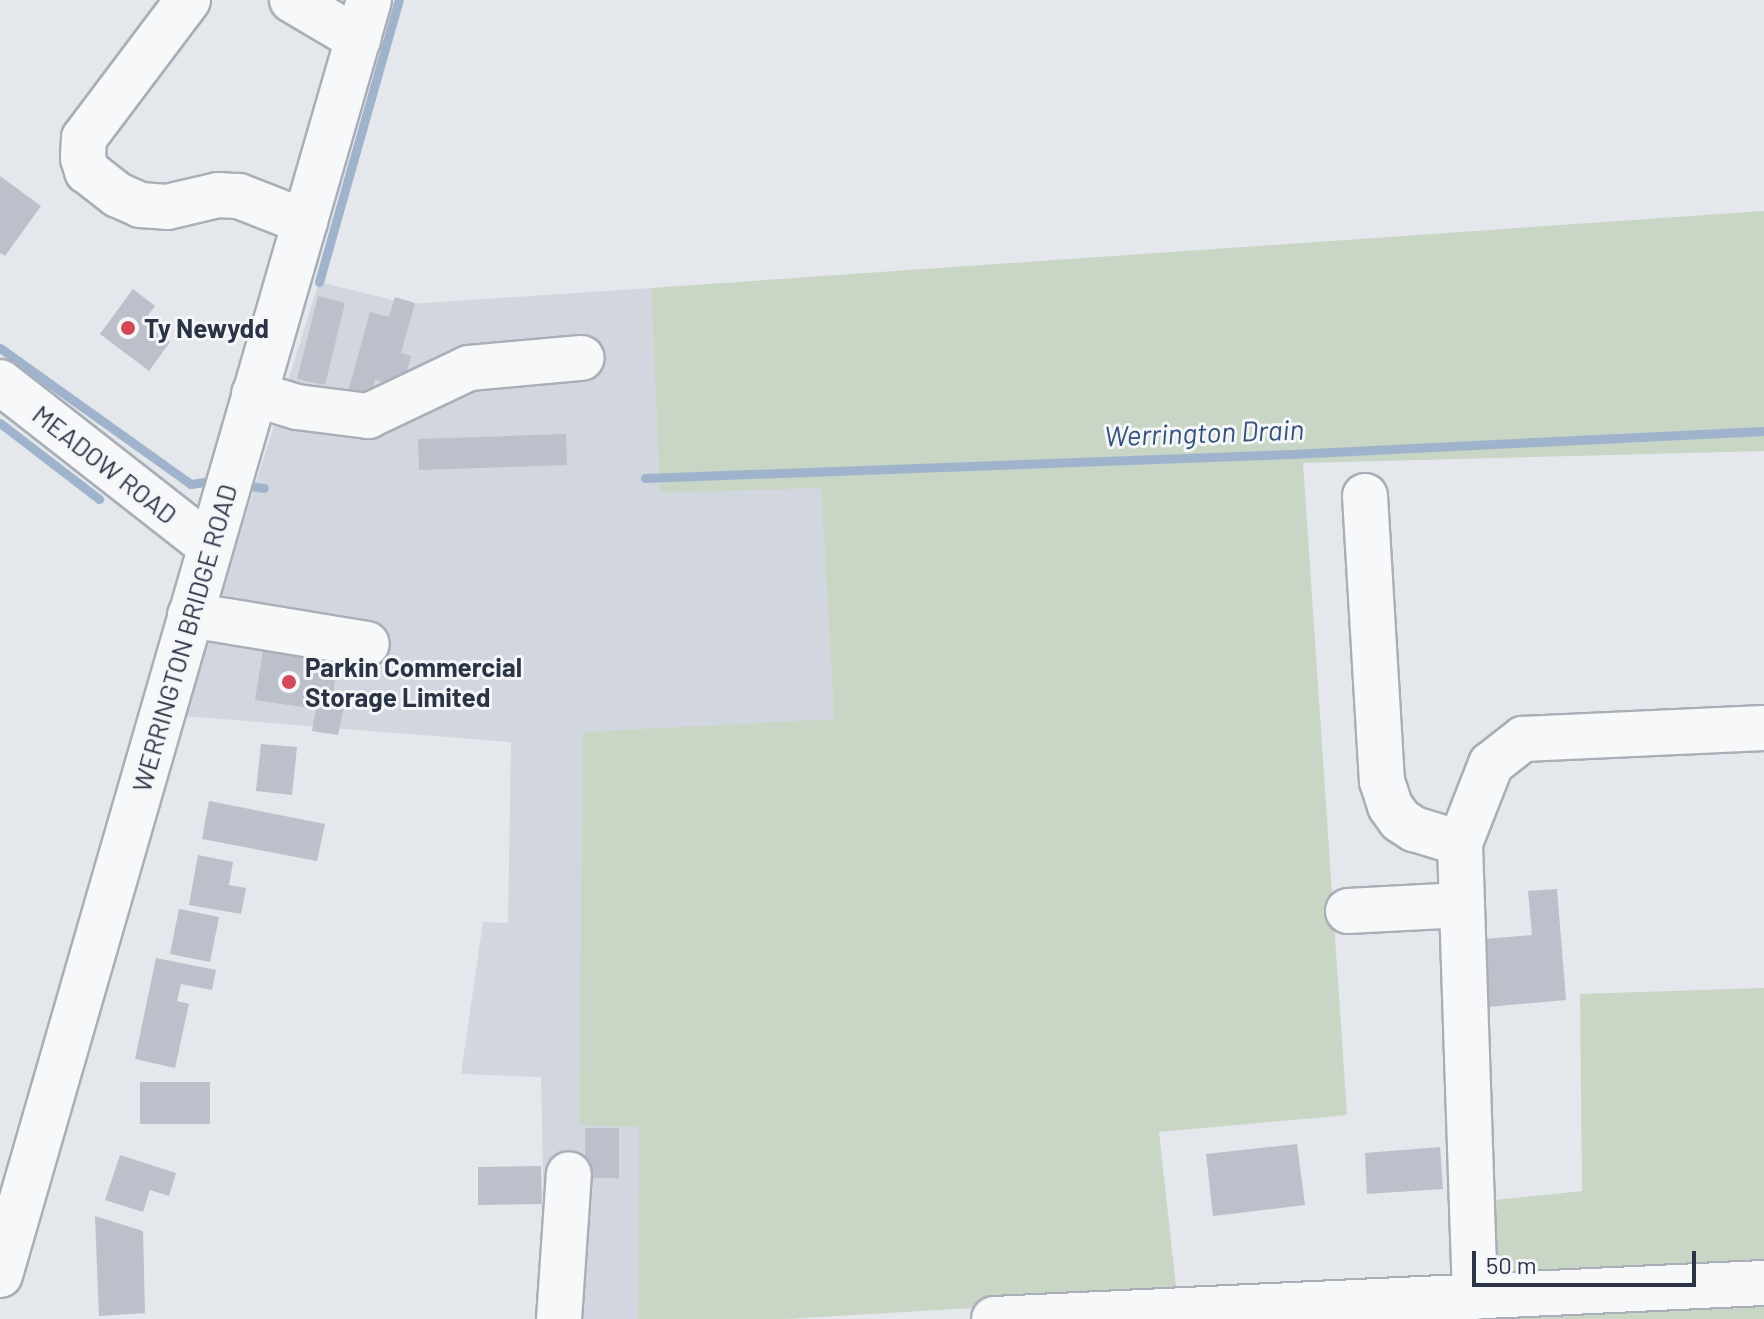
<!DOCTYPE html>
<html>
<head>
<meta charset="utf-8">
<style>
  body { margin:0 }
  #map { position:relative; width:1764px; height:1319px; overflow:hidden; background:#e4e7ec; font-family:Barlow,sans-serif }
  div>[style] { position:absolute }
  .built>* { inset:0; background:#d2d6de }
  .green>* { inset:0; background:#c9d6c5 }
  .stream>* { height:9px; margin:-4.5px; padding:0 4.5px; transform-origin:4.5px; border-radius:4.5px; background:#9fb4cc }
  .building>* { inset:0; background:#bbc0ca }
  .roads { filter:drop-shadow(2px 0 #a9aeb7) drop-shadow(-2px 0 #a9aeb7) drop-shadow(0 2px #a9aeb7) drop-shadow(0 -2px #a9aeb7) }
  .minor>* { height:44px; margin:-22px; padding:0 22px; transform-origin:22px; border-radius:22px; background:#f7f8fa }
  .dots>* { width:22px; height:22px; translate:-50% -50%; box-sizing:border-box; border:4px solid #f4f6f9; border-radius:50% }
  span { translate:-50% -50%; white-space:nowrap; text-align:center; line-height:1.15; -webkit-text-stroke:6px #f4f6f9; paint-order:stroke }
  .poi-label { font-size:26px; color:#2b3445; font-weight:700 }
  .left { translate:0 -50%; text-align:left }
  .street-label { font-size:26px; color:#2b3445 }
  .water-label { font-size:28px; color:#34527a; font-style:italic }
  .scale { position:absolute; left:1472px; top:1251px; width:224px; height:36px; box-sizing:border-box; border:4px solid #2b3445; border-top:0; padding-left:10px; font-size:24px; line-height:28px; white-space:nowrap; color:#2b3445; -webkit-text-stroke:6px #f4f6f9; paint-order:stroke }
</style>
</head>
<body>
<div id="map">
  <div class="built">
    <div style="clip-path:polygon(319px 282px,409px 304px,651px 288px,660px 493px,821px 487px,834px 720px,584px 732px,579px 1124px,639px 1127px,638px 1319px,546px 1319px,541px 1077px,461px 1074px,483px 922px,508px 923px,511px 742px,183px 716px)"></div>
  </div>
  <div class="green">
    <div style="clip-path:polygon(1764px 211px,1764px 451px,1303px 463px,1347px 1115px,1159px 1132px,1177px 1296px,786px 1319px,638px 1319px,639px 1127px,579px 1125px,583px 732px,834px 719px,821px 488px,660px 493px,651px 288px)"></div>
    <div style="clip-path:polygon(1764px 988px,1764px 1277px,1480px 1290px,1477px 1202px,1582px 1191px,1580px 994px)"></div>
    <div style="clip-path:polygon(1764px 1300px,1764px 1319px,1355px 1319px)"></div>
  </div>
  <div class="stream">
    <div style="left:319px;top:282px;width:293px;rotate:-74.2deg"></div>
    <div style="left:0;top:348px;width:234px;rotate:35.5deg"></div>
    <div style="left:191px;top:484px;width:25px;rotate:-9deg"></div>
    <div style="left:0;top:423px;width:125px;rotate:37.5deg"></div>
    <div style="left:645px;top:478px;width:646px;rotate:-2.13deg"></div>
    <div style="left:1291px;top:454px;width:474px;rotate:-2.8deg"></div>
    <div style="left:250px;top:486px;width:14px;rotate:8deg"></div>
  </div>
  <div class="building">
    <div style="clip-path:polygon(0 176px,41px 206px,5px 256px,0 253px)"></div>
    <div style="clip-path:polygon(133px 289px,155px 306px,143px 322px,170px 342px,149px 371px,100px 334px)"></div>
    <div style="clip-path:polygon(318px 296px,345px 303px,325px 385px,297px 379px)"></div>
    <div style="clip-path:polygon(395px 297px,415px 303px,401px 353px,411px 356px,405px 378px,396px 376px,393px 385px,375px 380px,370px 398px,348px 392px,370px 312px,389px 317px)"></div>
    <div style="clip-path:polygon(566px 434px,567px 465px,419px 470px,418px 439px)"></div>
    <div style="clip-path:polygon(263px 651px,338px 663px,331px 704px,344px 706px,338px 735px,312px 731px,316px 709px,255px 700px)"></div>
    <div style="clip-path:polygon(261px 744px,297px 747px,292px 795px,256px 791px)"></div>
    <div style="clip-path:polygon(209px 801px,325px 824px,317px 861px,202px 839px)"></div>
    <div style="clip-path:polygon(198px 855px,233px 862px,229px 885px,246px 888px,241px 914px,189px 905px)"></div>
    <div style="clip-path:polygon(1557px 889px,1566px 1000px,1476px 1008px,1471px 940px,1532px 935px,1528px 891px)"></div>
    <div style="clip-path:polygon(179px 909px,219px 917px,210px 962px,170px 954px)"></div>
    <div style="clip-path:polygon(156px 958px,216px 970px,212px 990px,181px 984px,177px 1001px,189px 1004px,175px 1068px,135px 1059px)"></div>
    <div style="clip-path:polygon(140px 1082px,210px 1082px,210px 1124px,140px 1124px)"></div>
    <div style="clip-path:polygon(585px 1128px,619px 1128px,619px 1178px,585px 1178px)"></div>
    <div style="clip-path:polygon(1297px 1144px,1305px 1205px,1213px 1216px,1206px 1154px)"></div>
    <div style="clip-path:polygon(1440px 1147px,1443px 1189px,1367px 1194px,1365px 1153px)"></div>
    <div style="clip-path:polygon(120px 1155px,176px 1173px,169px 1196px,150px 1190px,143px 1212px,105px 1200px)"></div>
    <div style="clip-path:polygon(541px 1166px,542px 1204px,478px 1205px,478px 1167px)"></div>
    <div style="clip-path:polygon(95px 1216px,143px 1231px,145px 1313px,99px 1316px)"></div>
  </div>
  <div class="roads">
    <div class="minor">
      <div style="left:188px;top:0;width:173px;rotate:127deg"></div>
      <div style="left:84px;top:138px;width:20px;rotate:93deg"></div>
      <div style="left:83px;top:158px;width:14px;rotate:73deg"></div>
      <div style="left:87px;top:171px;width:39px;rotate:38deg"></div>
      <div style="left:118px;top:195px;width:24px;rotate:24deg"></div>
      <div style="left:140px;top:205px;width:27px;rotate:4deg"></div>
      <div style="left:167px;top:207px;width:52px;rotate:-13.2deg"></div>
      <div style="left:218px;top:195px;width:21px;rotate:3deg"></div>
      <div style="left:239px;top:196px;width:71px;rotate:21.5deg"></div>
      <div style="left:292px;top:0;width:77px;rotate:30.6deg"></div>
      <div style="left:0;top:382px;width:266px;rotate:38deg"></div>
      <div style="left:254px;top:394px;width:45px;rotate:16.8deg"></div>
      <div style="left:297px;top:407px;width:72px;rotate:7.2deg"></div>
      <div style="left:368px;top:416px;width:112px;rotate:-25.4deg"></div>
      <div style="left:469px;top:368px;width:113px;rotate:-5.1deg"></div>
      <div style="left:1365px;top:496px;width:286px;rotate:86.6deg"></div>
      <div style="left:1382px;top:781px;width:26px;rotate:72deg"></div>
      <div style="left:1390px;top:806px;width:17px;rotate:54deg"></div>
      <div style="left:1400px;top:820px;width:17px;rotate:33deg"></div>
      <div style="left:1414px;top:829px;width:48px;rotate:16.9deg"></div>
      <div style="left:190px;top:615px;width:179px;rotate:9.3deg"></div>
      <div style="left:1348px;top:911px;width:114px;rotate:-3deg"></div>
      <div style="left:0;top:1275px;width:1327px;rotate:-73.86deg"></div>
      <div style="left:1475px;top:1297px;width:454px;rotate:-91.9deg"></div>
      <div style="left:1460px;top:843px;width:85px;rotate:-68.6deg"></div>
      <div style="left:1491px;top:764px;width:41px;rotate:-38deg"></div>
      <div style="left:1523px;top:739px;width:241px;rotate:-2.6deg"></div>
      <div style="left:559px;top:1319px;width:145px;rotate:-86.1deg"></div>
      <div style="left:994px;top:1319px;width:771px;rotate:-2.68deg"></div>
    </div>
  </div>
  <div class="dots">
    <div style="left:128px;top:328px;background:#d1495b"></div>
    <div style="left:289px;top:682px;background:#d1495b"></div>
  </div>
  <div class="poi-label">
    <span class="left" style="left:144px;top:328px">Ty Newydd</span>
    <span class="left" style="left:305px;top:682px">Parkin Commercial<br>Storage Limited</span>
  </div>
  <div class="street-label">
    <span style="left:105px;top:464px;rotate:38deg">MEADOW ROAD</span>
    <span style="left:184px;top:638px;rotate:-74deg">WERRINGTON BRIDGE ROAD</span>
  </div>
  <div class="water-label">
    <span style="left:1204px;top:432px;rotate:-2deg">Werrington Drain</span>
  </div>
  <div class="scale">50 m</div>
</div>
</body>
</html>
